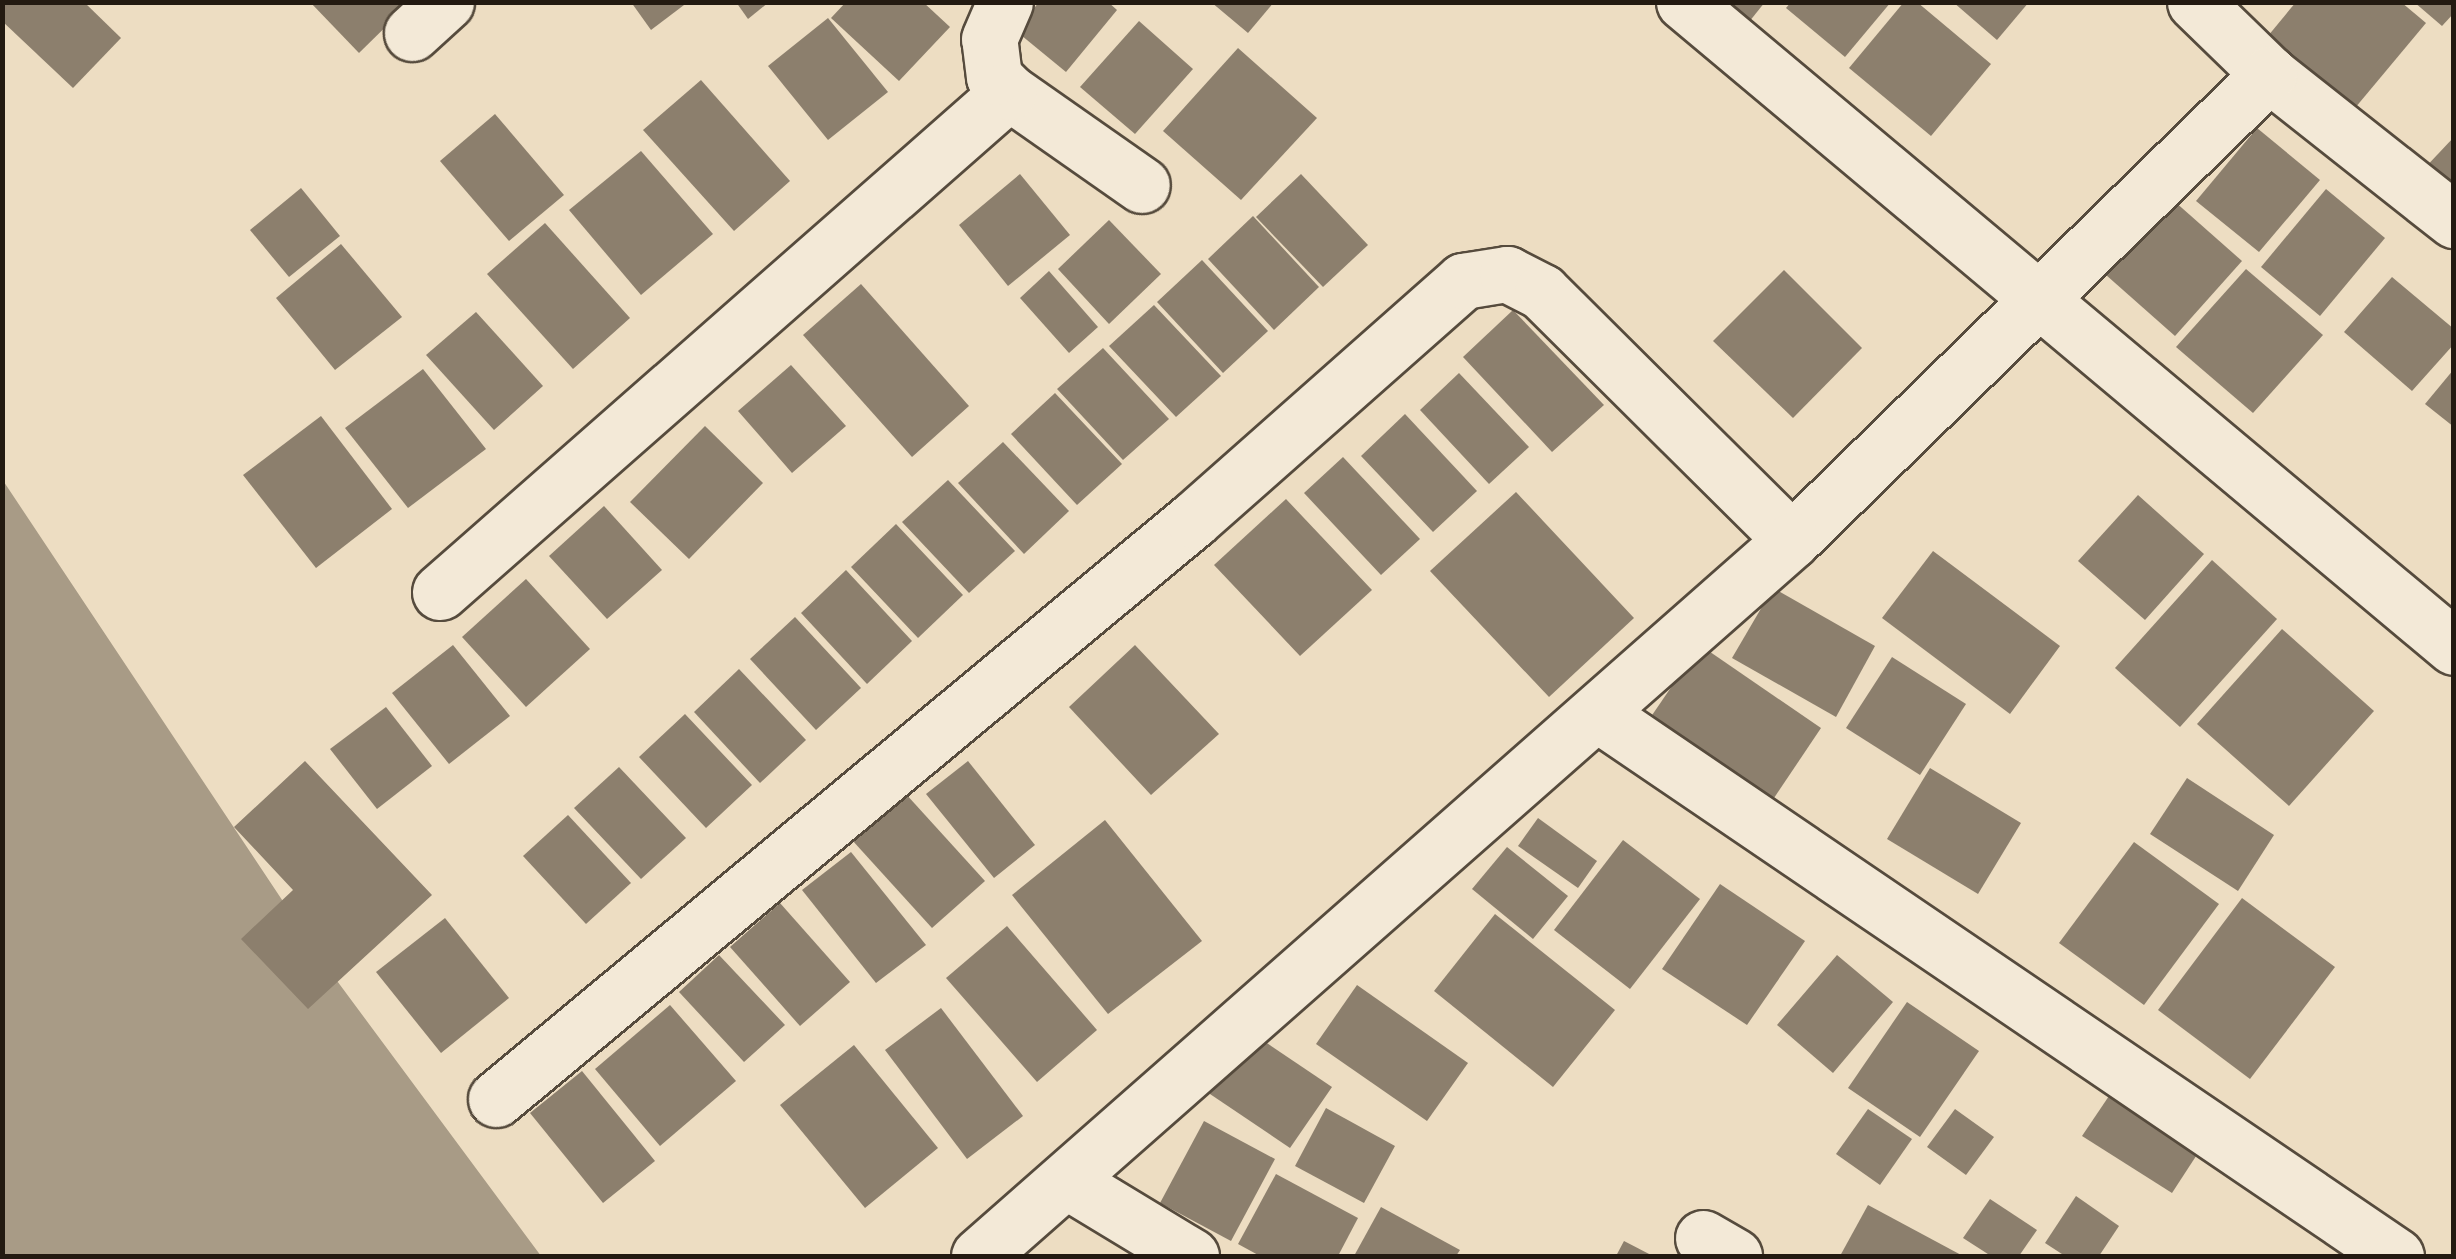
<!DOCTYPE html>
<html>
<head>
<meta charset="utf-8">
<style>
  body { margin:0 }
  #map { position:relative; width:2456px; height:1259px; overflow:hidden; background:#edddc2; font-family:"IM FELL Double Pica",serif }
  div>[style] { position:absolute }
  .water>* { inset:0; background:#a89b86 }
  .building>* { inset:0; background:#8c7f6d }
  .roads { filter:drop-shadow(2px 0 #564b3d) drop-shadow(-2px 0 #564b3d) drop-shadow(0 2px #564b3d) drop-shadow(0 -2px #564b3d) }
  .minor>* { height:55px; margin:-27.5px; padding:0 27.5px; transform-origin:27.5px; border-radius:27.5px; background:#f3e9d7 }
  span { translate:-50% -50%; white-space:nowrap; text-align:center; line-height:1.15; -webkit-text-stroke:10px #f3e9d7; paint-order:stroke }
  .frame { position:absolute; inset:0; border:5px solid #231a11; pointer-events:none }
</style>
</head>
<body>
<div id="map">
  <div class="water">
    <div style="clip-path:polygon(2px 479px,326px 966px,541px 1256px,3px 1256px)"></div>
  </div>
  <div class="building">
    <div style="clip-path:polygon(2px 2px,84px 2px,121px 38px,73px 88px,2px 21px)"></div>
    <div style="clip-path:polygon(310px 2px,411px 2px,359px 53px)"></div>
    <div style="clip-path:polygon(631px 2px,688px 2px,651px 30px)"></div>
    <div style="clip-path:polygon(736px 2px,769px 2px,748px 19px)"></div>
    <div style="clip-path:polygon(846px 2px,923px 2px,950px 27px,899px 81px,831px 18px)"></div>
    <div style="clip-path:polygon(1039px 2px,1108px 2px,1117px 10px,1066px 72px,1016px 31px)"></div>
    <div style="clip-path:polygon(1211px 2px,1274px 2px,1248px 33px)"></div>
    <div style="clip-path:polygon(1705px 2px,1765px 2px,1741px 32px)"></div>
    <div style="clip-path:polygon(1791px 2px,1891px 2px,1845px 57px,1786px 8px)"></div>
    <div style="clip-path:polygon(1904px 2px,1917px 2px,1991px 64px,1931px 136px,1849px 68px)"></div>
    <div style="clip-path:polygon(1953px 2px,2029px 2px,1997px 40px)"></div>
    <div style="clip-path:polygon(2296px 2px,2401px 2px,2426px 23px,2350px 114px,2263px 42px)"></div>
    <div style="clip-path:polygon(2414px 2px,2454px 2px,2454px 13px,2442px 26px)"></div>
    <div style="clip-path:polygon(828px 18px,888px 92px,828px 140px,768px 66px)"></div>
    <div style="clip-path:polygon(1139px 21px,1193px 69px,1135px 134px,1080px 87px)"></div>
    <div style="clip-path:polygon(1238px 48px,1317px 118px,1241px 200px,1163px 131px)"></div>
    <div style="clip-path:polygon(701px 80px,790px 181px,734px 231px,643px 130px)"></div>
    <div style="clip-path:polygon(495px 114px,564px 195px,509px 241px,440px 161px)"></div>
    <div style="clip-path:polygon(2257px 128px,2320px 180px,2259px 252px,2196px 201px)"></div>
    <div style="clip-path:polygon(2454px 137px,2454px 202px,2421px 172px)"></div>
    <div style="clip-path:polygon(641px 151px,713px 234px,641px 295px,569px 210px)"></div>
    <div style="clip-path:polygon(1020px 174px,1070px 235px,1008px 286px,959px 225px)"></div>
    <div style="clip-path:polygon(1301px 174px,1368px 245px,1323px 287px,1256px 217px)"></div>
    <div style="clip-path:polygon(301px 188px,340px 236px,289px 277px,250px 230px)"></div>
    <div style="clip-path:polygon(2326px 189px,2385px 238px,2320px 316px,2261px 267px)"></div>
    <div style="clip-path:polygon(2165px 193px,2242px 261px,2175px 336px,2097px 267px)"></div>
    <div style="clip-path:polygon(1253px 216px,1319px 287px,1274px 330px,1208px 259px)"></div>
    <div style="clip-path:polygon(1109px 220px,1161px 274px,1109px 324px,1058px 269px)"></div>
    <div style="clip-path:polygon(545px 223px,630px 318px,573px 369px,487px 274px)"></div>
    <div style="clip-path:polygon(341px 244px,402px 317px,335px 370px,276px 298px)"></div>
    <div style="clip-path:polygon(1202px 260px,1268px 331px,1223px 373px,1157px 302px)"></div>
    <div style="clip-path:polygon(2246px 269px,2323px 335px,2253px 413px,2176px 347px)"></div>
    <div style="clip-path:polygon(1784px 270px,1862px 348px,1793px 418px,1713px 341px)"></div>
    <div style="clip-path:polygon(1049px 271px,1098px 327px,1069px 353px,1020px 298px)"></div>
    <div style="clip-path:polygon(2392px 277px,2454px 329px,2454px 344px,2412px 391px,2344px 332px)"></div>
    <div style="clip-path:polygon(861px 284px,969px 406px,912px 457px,803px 335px)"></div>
    <div style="clip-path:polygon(1154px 305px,1221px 376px,1176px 417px,1109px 346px)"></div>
    <div style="clip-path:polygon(1513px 310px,1604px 405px,1552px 452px,1463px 357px)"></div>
    <div style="clip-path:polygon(476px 312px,543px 386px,494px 430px,426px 355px)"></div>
    <div style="clip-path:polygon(1103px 348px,1169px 419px,1123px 460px,1057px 389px)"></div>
    <div style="clip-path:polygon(791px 365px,846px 426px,792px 473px,738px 411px)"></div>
    <div style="clip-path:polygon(423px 369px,486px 449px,408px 508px,345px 428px)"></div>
    <div style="clip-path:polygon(2454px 369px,2454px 427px,2425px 404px)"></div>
    <div style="clip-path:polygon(1459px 373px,1529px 447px,1489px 484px,1420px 410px)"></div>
    <div style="clip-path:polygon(1055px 393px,1122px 464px,1077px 505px,1011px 434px)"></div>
    <div style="clip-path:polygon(1405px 414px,1477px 491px,1433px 532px,1361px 456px)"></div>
    <div style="clip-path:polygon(321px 416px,392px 509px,316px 568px,243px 475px)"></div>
    <div style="clip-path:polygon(705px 426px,763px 483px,689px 559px,630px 502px)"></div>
    <div style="clip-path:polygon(1003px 442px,1069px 511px,1024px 554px,958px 483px)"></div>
    <div style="clip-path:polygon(1343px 457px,1420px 539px,1381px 575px,1304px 493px)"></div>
    <div style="clip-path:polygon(948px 480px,1015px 551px,969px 593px,902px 522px)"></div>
    <div style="clip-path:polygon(1516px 492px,1634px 618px,1549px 697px,1430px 571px)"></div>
    <div style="clip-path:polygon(2138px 495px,2204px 554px,2145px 620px,2078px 561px)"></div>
    <div style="clip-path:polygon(1286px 499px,1372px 590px,1300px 656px,1214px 565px)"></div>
    <div style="clip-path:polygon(604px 506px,662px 570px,607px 619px,549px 556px)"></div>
    <div style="clip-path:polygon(896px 524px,963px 595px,918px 638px,851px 567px)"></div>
    <div style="clip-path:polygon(1933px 551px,2060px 646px,2010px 714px,1882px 618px)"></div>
    <div style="clip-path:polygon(2212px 560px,2277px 619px,2180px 727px,2115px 668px)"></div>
    <div style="clip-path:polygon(846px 570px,912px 641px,867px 684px,801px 613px)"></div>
    <div style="clip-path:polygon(526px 579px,590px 649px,526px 707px,462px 637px)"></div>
    <div style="clip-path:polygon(1773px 588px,1875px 646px,1836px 717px,1732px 658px)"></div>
    <div style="clip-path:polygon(795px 617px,861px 688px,816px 730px,750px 659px)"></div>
    <div style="clip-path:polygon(2282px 629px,2374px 711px,2289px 806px,2197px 724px)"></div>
    <div style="clip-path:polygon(453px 645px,510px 716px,449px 764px,392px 693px)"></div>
    <div style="clip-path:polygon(1135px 645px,1219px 734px,1151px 795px,1069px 707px)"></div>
    <div style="clip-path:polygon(1700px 645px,1821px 728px,1768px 807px,1646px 724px)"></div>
    <div style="clip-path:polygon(1892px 657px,1966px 704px,1920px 775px,1846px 728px)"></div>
    <div style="clip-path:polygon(739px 669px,806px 740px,760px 783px,694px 712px)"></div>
    <div style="clip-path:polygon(386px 707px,432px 766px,377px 809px,330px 749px)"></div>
    <div style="clip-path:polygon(685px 714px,752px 785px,706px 828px,639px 757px)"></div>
    <div style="clip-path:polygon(305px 761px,432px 895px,308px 1009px,241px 939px,293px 890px,234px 827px)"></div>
    <div style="clip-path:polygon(968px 761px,1035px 845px,994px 878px,926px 794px)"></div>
    <div style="clip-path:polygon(619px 767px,686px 838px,641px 879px,574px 808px)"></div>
    <div style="clip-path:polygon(1930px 768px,2021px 823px,1978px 894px,1887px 839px)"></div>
    <div style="clip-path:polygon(2187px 778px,2274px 835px,2238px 891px,2150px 834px)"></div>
    <div style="clip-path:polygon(905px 793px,985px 881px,932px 928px,852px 840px)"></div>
    <div style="clip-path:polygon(568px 815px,631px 883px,586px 924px,523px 856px)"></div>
    <div style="clip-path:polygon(1538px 818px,1597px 861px,1578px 888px,1518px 846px)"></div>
    <div style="clip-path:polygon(1105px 820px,1202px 941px,1108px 1014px,1012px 895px)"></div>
    <div style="clip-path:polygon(1623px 840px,1700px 899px,1630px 989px,1554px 930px)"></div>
    <div style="clip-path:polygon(2134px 842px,2219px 904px,2144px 1005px,2059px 943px)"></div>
    <div style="clip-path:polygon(1507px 847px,1568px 896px,1533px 939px,1472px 889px)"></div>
    <div style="clip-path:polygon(851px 852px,926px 945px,876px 983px,802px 890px)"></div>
    <div style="clip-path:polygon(1720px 884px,1805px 941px,1747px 1025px,1662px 969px)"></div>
    <div style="clip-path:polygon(2242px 898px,2335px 967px,2250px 1079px,2158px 1010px)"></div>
    <div style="clip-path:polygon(780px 903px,850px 982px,800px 1026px,730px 947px)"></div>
    <div style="clip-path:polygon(1495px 914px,1615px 1010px,1553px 1087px,1434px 991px)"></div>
    <div style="clip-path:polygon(445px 918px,509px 998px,441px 1053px,376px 972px)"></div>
    <div style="clip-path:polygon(1007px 926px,1097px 1030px,1037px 1082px,946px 978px)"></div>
    <div style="clip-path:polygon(719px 955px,785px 1025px,744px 1062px,679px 992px)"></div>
    <div style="clip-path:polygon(1837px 955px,1893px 1002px,1833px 1073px,1777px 1025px)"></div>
    <div style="clip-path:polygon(1357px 985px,1468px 1063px,1427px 1121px,1316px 1044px)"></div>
    <div style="clip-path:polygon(1907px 1002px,1979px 1051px,1920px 1137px,1848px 1088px)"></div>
    <div style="clip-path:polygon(670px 1005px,736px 1081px,660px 1146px,595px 1069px)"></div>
    <div style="clip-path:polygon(941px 1008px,1023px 1116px,967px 1159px,885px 1050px)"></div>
    <div style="clip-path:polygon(1249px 1031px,1332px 1087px,1290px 1148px,1207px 1092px)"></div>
    <div style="clip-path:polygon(854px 1045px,938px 1148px,865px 1208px,780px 1105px)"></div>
    <div style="clip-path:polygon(582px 1071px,655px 1161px,603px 1203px,530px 1113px)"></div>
    <div style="clip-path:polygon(2111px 1093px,2200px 1150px,2172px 1193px,2082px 1136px)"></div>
    <div style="clip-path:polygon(1326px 1108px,1395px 1146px,1364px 1203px,1295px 1166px)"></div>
    <div style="clip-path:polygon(1868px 1109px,1912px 1139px,1880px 1185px,1836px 1154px)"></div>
    <div style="clip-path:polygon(1955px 1109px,1994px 1137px,1966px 1175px,1927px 1147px)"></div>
    <div style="clip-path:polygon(1204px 1121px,1275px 1159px,1231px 1241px,1160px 1203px)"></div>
    <div style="clip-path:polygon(1276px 1174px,1358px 1218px,1338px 1256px,1260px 1256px,1238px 1244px)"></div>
    <div style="clip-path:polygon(2076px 1196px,2119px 1226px,2099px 1256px,2065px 1256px,2045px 1243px)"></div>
    <div style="clip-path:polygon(1990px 1199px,2037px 1230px,2019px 1256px,1991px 1256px,1963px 1238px)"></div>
    <div style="clip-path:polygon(1868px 1205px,1963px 1256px,1840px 1256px)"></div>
    <div style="clip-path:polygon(1381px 1207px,1460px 1250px,1456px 1256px,1354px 1256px)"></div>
    <div style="clip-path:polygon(1624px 1241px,1653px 1256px,1616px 1256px)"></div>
  </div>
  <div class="roads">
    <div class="minor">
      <div style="left:1684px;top:2px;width:1004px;rotate:39.95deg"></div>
      <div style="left:2195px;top:2px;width:103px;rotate:44.2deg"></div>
      <div style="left:2269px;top:74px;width:236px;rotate:38.3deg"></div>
      <div style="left:412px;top:33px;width:46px;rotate:-42.4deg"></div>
      <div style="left:1009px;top:92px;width:162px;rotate:35deg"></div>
      <div style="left:440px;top:592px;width:757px;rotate:-41.31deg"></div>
      <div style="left:1009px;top:92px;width:21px;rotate:-135deg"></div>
      <div style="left:994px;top:77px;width:38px;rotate:-97deg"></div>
      <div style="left:989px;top:39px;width:40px;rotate:-66.6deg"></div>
      <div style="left:1601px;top:716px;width:961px;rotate:34.19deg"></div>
      <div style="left:496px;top:1099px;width:906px;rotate:-39.72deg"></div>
      <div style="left:1193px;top:520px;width:361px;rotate:-41.5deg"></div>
      <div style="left:1463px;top:281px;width:45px;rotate:-9deg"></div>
      <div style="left:1507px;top:274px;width:39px;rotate:27deg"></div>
      <div style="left:1542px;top:292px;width:352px;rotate:44.8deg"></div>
      <div style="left:1792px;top:540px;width:667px;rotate:-44.33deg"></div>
      <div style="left:1067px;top:1181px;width:145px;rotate:31.2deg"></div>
      <div style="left:1703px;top:1238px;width:36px;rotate:30deg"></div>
      <div style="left:979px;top:1256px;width:1083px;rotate:-41.37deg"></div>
    </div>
  </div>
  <div class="frame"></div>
</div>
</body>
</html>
